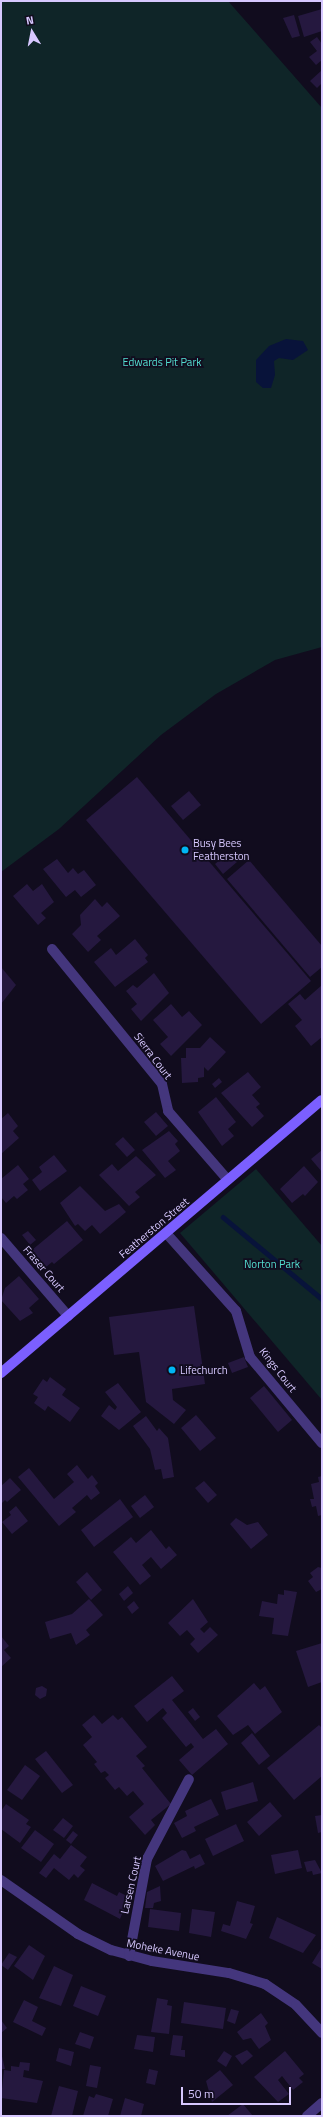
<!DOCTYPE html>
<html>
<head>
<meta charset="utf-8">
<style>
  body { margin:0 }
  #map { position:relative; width:323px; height:2117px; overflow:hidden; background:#110c1e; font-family:"Titillium Web",sans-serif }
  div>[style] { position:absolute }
  .green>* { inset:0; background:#0f2528 }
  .water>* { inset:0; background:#08133a }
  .stream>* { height:4.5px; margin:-2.25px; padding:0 2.25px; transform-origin:2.25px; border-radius:2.25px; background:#08133a }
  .building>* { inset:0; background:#25183f }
  .street>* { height:10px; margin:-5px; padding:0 5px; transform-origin:5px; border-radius:5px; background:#44367d }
  .secondary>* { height:10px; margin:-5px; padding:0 5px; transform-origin:5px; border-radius:5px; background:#7b5fff }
  .dots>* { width:11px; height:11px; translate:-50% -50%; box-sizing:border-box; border:2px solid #110c1e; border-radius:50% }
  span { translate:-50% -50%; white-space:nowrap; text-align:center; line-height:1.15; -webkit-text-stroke:3.5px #110c1e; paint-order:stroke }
  .park-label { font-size:11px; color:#54dfd1 }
  .poi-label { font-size:11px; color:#d7c8ff }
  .left { translate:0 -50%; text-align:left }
  .street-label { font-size:11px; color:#d7c8ff }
  .frame { position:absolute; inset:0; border:2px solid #d7c8ff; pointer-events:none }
  .north { position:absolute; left:12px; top:12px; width:40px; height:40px; -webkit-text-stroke:3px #110c1e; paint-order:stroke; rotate:350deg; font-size:11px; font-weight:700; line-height:16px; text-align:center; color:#d7c8ff }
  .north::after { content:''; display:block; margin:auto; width:14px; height:18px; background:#d7c8ff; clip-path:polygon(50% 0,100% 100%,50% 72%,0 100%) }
  .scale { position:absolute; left:181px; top:2087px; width:110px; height:18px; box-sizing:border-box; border:2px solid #d7c8ff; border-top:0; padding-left:5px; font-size:12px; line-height:14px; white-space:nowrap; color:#d7c8ff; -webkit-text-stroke:3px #110c1e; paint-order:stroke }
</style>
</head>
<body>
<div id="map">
  <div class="green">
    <div style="clip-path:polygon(1px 1px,228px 1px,322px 108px,322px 647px,275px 660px,216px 694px,161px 735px,59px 829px,1px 872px)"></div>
    <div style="clip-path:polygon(256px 1169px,322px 1246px,322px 1400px,180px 1233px)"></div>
  </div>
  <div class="water">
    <div style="clip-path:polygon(286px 339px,303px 341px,308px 350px,293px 360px,279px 358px,274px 361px,275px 375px,271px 388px,263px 388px,256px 382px,256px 360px,269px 346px)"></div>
  </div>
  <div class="stream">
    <div style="left:223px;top:1217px;width:129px;rotate:39.6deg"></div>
  </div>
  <div class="building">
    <div style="clip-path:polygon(322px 9px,322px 31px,304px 37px,298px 16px)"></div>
    <div style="clip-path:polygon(294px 15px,300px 36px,292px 38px,283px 18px)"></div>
    <div style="clip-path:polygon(317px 37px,322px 44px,322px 60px,316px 65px,309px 57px,317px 51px,310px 42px)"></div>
    <div style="clip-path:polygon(322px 70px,322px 83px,317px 88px,310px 81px)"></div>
    <div style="clip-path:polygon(137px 777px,311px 981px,261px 1024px,86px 820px)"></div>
    <div style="clip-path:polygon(189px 791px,201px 805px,183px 820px,171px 806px)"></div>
    <div style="clip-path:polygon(229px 852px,237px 862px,223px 874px,215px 864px)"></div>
    <div style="clip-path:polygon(57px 859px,68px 873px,73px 868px,78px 874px,84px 870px,96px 885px,81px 897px,75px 890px,66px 897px,43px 869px)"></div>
    <div style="clip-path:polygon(249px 860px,322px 946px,322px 967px,310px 977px,227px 879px)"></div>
    <div style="clip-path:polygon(27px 884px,33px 891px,42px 884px,54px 902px,41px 913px,46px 918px,38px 925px,13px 896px)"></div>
    <div style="clip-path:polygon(95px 899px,102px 907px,107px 902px,120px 916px,97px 936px,101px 940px,88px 952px,72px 934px,81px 925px,80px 915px)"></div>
    <div style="clip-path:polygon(135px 939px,148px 955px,145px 958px,148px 962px,115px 987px,94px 962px,111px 948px,116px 955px)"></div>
    <div style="clip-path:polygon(1px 967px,16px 985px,1px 1004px)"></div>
    <div style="clip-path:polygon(154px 973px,169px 993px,141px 1021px,131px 1009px,137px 1004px,126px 991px,133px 985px,137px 988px)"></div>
    <div style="clip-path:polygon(322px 985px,322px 1037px,311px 1046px,295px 1026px,302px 1020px,288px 1004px,300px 994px,305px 1000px)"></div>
    <div style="clip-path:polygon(171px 1004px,182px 1017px,189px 1011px,202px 1025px,171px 1056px,160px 1044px,168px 1037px,153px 1020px)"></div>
    <div style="clip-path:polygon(210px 1037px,226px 1052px,208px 1071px,204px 1067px,204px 1077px,198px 1078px,198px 1082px,182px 1083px,181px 1058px,186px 1058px,186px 1048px,200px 1048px)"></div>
    <div style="clip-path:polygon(248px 1072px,261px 1087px,252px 1095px,260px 1104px,256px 1107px,264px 1116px,252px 1127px,221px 1093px)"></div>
    <div style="clip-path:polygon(219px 1078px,222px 1082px,215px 1088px,212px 1084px)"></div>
    <div style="clip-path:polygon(216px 1097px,236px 1122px,228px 1129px,234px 1136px,222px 1146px,198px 1112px)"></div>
    <div style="clip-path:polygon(156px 1112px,168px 1126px,156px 1136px,144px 1122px)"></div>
    <div style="clip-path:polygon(8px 1113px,18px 1126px,13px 1131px,19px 1138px,1px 1154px,1px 1119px)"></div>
    <div style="clip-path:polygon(169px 1131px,178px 1141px,175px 1144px,180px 1151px,168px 1161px,176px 1170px,165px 1178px,142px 1150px)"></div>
    <div style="clip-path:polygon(123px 1137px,135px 1150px,127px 1157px,115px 1144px)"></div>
    <div style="clip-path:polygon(322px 1150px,322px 1172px,311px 1159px)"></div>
    <div style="clip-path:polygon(54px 1155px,67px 1171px,40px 1191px,32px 1180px,42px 1172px,39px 1167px)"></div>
    <div style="clip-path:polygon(136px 1156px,156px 1175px,135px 1192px,140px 1197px,129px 1206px,99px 1175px,112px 1164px,118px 1171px)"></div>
    <div style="clip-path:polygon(18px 1165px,29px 1179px,23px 1184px,28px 1190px,17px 1199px,14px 1196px,6px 1203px,1px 1197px,1px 1179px)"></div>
    <div style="clip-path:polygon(304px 1166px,318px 1182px,305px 1196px,303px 1194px,292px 1203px,280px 1189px)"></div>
    <div style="clip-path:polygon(80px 1186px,105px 1211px,119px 1204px,126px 1212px,100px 1234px,92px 1225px,85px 1231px,78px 1224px,75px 1226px,60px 1203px)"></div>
    <div style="clip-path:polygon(67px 1221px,83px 1240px,54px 1264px,52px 1262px,46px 1267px,32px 1250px)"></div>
    <div style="clip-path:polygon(28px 1231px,36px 1240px,30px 1245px,22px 1235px)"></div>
    <div style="clip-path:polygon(19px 1276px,39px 1299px,29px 1308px,33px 1313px,20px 1321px,1px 1300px,5px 1288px)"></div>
    <div style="clip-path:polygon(194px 1306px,205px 1384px,172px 1389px,173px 1400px,186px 1410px,174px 1424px,146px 1402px,139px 1352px,114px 1355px,109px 1317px)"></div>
    <div style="clip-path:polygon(244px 1357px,248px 1367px,232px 1373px,228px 1363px)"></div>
    <div style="clip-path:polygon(50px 1377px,66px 1389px,62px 1395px,80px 1408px,70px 1422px,48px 1406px,45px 1411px,34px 1403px,38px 1397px,33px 1394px,43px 1379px,47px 1382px)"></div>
    <div style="clip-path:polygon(118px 1383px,141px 1412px,119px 1430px,101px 1416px,109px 1405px,115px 1410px,117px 1407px,105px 1392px)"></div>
    <div style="clip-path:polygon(264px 1386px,292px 1420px,278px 1432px,250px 1398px)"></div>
    <div style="clip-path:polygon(196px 1415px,216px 1438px,200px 1451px,181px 1428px)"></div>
    <div style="clip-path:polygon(146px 1416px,157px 1431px,159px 1428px,168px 1438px,174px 1477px,163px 1479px,161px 1469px,155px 1470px,150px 1449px,133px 1426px)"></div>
    <div style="clip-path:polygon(77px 1465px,88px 1479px,92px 1475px,98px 1483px,95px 1486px,100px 1493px,91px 1500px,87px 1495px,72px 1508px,76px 1512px,59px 1526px,18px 1477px,29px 1468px,54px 1499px,74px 1482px,67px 1474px)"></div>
    <div style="clip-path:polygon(322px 1476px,322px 1515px,318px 1516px,316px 1506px,312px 1507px,310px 1499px,314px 1499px,311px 1484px,319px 1482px,318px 1477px)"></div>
    <div style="clip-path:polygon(10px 1478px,21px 1490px,7px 1502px,5px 1500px,1px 1504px,1px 1486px)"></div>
    <div style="clip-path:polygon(204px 1481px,217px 1495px,208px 1503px,195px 1488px)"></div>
    <div style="clip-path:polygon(145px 1495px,154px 1507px,140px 1518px,131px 1506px)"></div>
    <div style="clip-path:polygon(120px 1499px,133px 1517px,94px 1547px,81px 1530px)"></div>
    <div style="clip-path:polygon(16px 1506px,28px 1521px,12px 1534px,2px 1522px,11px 1515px,9px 1512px)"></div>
    <div style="clip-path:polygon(236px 1518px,247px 1525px,258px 1522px,268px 1535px,251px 1549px,230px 1524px)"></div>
    <div style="clip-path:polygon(151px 1530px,166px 1549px,169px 1546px,177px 1555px,161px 1569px,151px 1557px,142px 1565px,151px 1576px,140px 1585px,113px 1552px,131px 1537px,136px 1543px)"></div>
    <div style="clip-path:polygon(318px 1567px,322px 1568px,322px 1589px,316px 1592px,308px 1581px,313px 1577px,310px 1573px)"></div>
    <div style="clip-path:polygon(87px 1572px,102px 1590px,91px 1600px,76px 1582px)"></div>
    <div style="clip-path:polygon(128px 1586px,133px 1593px,124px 1601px,119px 1594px)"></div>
    <div style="clip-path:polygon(284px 1590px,297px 1592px,288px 1636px,272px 1634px,274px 1618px,259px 1616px,262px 1601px,277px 1604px,278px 1594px,284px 1595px)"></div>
    <div style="clip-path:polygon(89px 1599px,103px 1615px,86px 1630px,90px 1635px,76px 1645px,71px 1633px,50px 1639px,45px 1622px,72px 1614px)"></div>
    <div style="clip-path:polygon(193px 1599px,208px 1622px,200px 1629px,204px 1633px,210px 1627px,218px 1635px,198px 1653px,190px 1644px,195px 1639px,187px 1630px,180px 1636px,168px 1623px)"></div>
    <div style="clip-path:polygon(134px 1601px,139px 1608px,132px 1614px,127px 1607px)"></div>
    <div style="clip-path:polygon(1px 1636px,9px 1646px,4px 1650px,11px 1658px,1px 1667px)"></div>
    <div style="clip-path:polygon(322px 1643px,322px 1682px,308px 1687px,296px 1651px)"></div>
    <div style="clip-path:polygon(172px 1676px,184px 1691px,172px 1700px,203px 1739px,216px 1729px,228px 1744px,192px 1775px,179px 1760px,194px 1747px,191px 1743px,186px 1747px,162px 1718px,167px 1713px,163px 1708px,147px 1722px,134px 1706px)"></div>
    <div style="clip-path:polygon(254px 1683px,260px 1690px,265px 1686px,282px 1712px,255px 1734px,248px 1725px,233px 1735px,217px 1716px)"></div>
    <div style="clip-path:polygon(42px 1686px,47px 1689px,46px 1696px,40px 1699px,35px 1695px,36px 1688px)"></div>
    <div style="clip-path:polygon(193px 1708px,200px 1717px,195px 1721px,188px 1712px)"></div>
    <div style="clip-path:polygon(94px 1715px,102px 1724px,113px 1715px,118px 1720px,122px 1717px,147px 1747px,136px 1756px,145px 1766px,142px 1768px,171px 1804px,151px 1820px,155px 1825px,145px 1835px,129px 1817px,144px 1804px,133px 1791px,127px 1796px,119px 1787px,115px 1790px,105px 1778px,109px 1775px,105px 1771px,101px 1773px,94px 1764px,97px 1762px,83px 1745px,92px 1737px,82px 1725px)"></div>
    <div style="clip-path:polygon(319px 1725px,322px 1728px,322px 1776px,294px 1800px,267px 1768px)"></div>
    <div style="clip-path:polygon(252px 1733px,270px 1756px,259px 1765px,241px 1743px)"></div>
    <div style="clip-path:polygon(46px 1751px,73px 1785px,62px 1793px,35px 1759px)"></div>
    <div style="clip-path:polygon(25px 1765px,40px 1776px,22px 1800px,7px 1790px)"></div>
    <div style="clip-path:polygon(253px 1782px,258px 1801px,226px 1810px,221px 1792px)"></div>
    <div style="clip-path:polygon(211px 1799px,219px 1815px,194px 1827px,196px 1831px,182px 1838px,174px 1823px,187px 1816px,185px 1811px)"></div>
    <div style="clip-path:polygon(270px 1802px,282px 1816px,259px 1836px,247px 1822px)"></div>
    <div style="clip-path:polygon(6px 1804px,29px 1820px,26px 1824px,31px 1827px,20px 1843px,1px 1829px,1px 1811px)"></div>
    <div style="clip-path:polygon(322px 1815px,322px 1832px,318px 1833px,315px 1816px)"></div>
    <div style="clip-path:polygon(63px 1818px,73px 1826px,64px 1838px,53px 1830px)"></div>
    <div style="clip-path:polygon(236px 1824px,244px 1841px,213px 1856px,205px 1839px)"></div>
    <div style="clip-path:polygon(35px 1830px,54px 1844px,41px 1862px,21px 1848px)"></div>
    <div style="clip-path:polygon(73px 1831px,78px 1835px,71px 1844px,66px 1840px)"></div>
    <div style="clip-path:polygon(71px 1845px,87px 1857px,80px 1866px,85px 1870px,78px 1878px,74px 1874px,69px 1880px,54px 1868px,46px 1878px,39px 1873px,54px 1854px,60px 1859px)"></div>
    <div style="clip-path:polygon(182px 1850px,186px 1851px,190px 1859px,200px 1854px,205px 1864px,195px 1869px,194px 1866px,163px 1881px,155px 1866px)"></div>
    <div style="clip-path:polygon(298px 1850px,302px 1868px,275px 1874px,271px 1855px)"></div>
    <div style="clip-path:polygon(315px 1860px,322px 1873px,313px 1875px,312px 1871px,307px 1872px,304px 1862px)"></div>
    <div style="clip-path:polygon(92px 1883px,117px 1896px,119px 1892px,129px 1897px,120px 1919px,84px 1900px)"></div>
    <div style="clip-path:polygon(160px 1886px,161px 1901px,154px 1903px,153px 1908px,145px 1908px,147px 1892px)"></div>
    <div style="clip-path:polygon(237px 1901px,255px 1906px,250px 1923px,253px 1924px,246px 1939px,221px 1931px,223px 1924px,230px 1926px)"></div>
    <div style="clip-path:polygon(150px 1909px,181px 1913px,179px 1931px,148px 1927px)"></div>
    <div style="clip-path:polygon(192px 1909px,215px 1912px,211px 1937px,189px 1933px)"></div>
    <div style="clip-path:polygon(277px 1917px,316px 1935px,303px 1953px,269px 1938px)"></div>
    <div style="clip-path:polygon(29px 1945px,45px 1956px,33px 1980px,14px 1966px)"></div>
    <div style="clip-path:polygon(322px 1947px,322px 1969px,312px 1963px)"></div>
    <div style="clip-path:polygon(9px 1953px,17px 1957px,8px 1970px,1px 1965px)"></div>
    <div style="clip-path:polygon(54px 1966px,73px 1975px,61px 2006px,39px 1998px)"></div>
    <div style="clip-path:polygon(81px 1986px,106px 1996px,98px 2016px,73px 2006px)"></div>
    <div style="clip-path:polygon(157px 1998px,168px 2000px,167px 2005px,172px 2006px,169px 2034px,151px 2032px)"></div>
    <div style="clip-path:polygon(24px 2000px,38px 2007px,32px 2021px,46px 2028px,42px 2036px,13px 2022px)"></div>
    <div style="clip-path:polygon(184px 2002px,226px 2008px,223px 2029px,181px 2023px)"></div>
    <div style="clip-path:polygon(231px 2009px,239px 2011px,235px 2024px,227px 2021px)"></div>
    <div style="clip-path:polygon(261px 2013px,268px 2023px,265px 2026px,271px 2040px,259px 2049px,251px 2038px,243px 2040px,237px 2032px)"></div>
    <div style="clip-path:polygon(1px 2020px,7px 2028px,1px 2033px)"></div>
    <div style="clip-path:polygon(80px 2032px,94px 2037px,90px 2049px,75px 2044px)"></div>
    <div style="clip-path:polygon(137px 2035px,155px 2037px,153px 2052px,134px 2049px)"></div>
    <div style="clip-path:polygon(173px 2035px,183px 2036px,181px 2050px,185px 2050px,185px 2057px,170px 2055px)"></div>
    <div style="clip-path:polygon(59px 2048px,74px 2052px,71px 2066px,56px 2061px)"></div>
    <div style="clip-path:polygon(247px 2050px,253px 2056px,242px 2065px,235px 2056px)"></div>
    <div style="clip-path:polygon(224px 2051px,232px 2056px,226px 2067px,217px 2061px)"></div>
    <div style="clip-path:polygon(285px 2051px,304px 2074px,299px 2078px,303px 2082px,293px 2090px,282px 2076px,278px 2080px,289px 2094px,278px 2102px,254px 2077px)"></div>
    <div style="clip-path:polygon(1px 2052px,5px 2069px,1px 2069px)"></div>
    <div style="clip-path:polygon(20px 2062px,30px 2063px,29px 2071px,24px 2070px,23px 2077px,43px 2081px,37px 2103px,1px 2098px,4px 2070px,11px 2071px,11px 2066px,19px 2067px)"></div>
    <div style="clip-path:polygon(90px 2065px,101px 2067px,97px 2088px,86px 2086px)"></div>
    <div style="clip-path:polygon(149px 2069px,158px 2071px,155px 2085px,146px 2083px)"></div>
    <div style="clip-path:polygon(220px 2070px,233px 2085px,212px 2102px,206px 2081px)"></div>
    <div style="clip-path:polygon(59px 2086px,78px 2091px,72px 2116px,51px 2116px)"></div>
    <div style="clip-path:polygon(96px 2094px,113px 2099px,108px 2116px,83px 2116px,89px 2096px,94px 2098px)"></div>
    <div style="clip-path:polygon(125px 2098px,144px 2104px,141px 2116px,120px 2116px)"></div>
    <div style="clip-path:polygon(243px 2104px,253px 2116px,227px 2116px)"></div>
  </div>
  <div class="street">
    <div style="left:52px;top:949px;width:174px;rotate:50.8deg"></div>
    <div style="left:162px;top:1084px;width:28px;rotate:77deg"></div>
    <div style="left:168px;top:1111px;width:91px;rotate:49deg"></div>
    <div style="left:166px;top:1233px;width:105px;rotate:48.1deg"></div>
    <div style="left:236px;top:1311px;width:48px;rotate:73.1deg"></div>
    <div style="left:250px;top:1357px;width:112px;rotate:50.1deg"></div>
    <div style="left:1px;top:1238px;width:103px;rotate:49.3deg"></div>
    <div style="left:1px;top:1880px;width:94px;rotate:35deg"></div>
    <div style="left:78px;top:1934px;width:37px;rotate:26deg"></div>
    <div style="left:111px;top:1950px;width:42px;rotate:15deg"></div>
    <div style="left:152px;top:1961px;width:78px;rotate:8.9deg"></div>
    <div style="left:229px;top:1973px;width:38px;rotate:17deg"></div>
    <div style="left:265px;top:1984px;width:37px;rotate:34deg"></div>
    <div style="left:296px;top:2005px;width:38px;rotate:47deg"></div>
    <div style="left:129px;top:1956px;width:99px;rotate:-79.5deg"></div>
    <div style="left:147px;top:1859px;width:90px;rotate:-62.3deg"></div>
    <div style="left:307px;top:2116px;width:20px;rotate:-41deg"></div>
  </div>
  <div class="secondary">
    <div style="left:1px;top:1373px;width:421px;rotate:-40.4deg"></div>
  </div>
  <div class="dots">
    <div style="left:185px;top:850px;background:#00b6f3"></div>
    <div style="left:172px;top:1370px;background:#00b6f3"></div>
  </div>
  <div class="park-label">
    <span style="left:162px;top:362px">Edwards Pit Park</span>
    <span style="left:272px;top:1264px">Norton Park</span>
  </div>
  <div class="poi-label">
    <span class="left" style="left:193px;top:850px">Busy Bees<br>Featherston</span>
    <span class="left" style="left:180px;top:1370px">Lifechurch</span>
  </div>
  <div class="street-label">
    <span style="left:153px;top:1056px;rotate:53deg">Sierra Court</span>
    <span style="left:154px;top:1228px;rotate:-40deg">Featherston Street</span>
    <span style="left:44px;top:1269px;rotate:49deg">Fraser Court</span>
    <span style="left:278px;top:1370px;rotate:52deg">Kings Court</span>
    <span style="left:131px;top:1885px;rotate:-77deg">Larsen Court</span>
    <span style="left:163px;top:1950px;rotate:11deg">Moheke Avenue</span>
  </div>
  <div class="frame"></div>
  <div class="north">N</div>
  <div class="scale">50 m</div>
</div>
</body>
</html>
